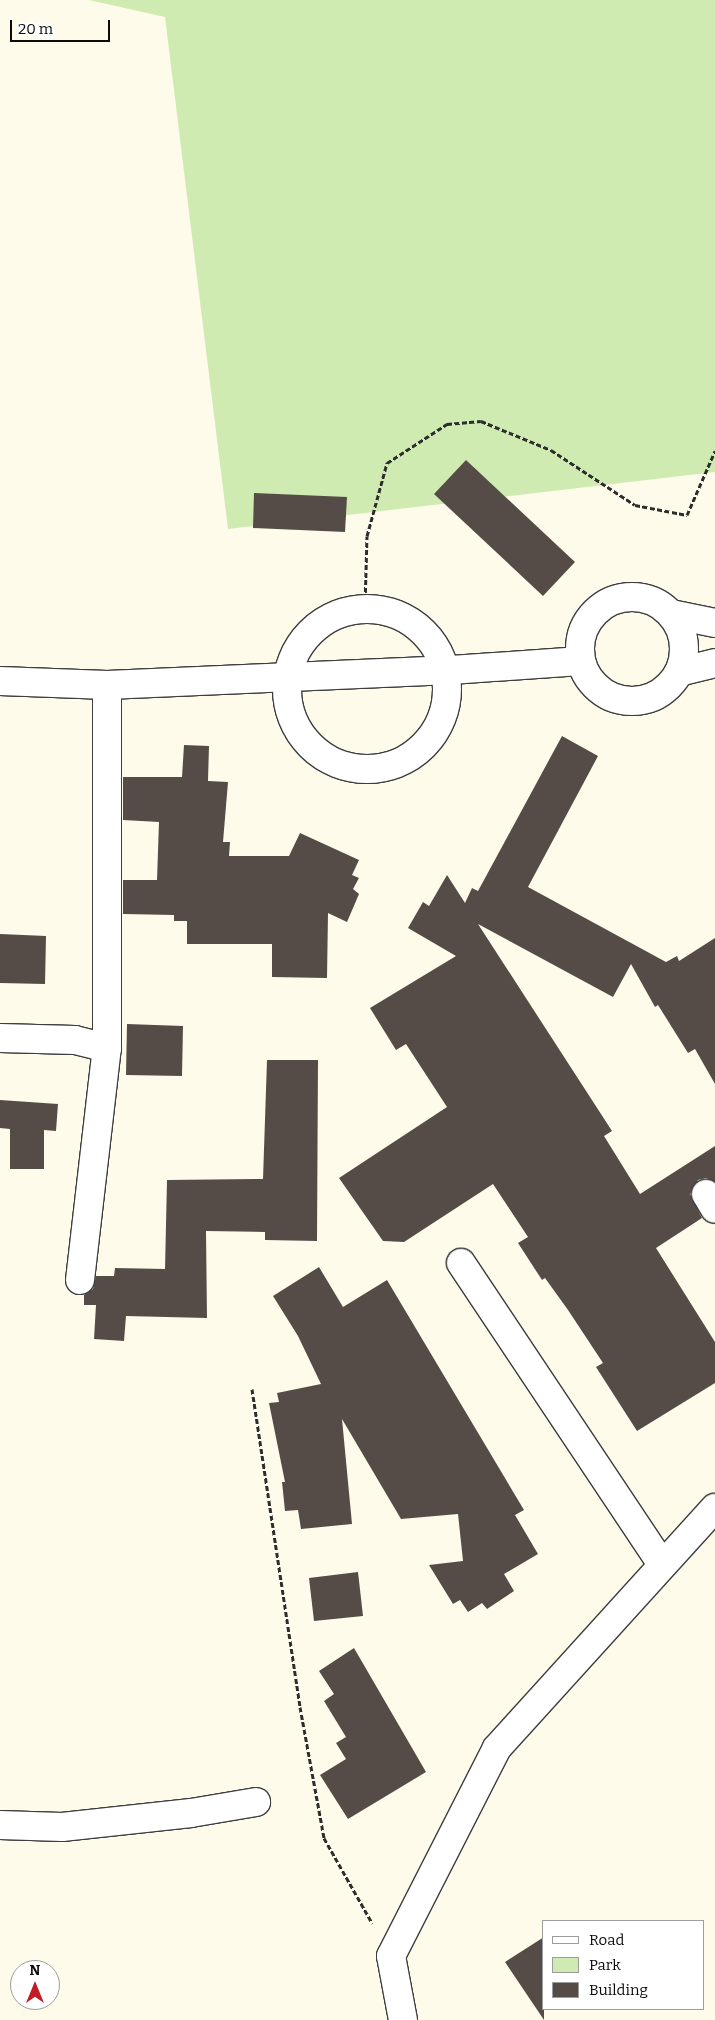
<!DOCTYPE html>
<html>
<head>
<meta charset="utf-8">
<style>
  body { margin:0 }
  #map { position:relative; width:715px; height:2020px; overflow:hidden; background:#fffbea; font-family:Bitter,serif }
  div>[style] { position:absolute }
  .green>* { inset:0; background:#cfebb2 }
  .building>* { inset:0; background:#554c47 }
  .path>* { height:3px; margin-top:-1.5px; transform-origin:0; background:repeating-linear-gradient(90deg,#2d2d2d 0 5px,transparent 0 7.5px) }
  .roads { filter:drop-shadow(1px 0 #3e3e3e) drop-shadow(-1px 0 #3e3e3e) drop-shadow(0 1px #3e3e3e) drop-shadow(0 -1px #3e3e3e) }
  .minor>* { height:28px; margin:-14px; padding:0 14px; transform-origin:14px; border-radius:14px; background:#fff }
  .minor>.ring { margin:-14px; padding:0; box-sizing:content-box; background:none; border:28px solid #fff; border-radius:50% }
  span { translate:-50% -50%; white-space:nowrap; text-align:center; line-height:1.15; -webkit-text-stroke:5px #fff; paint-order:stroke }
  .legend { position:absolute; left:542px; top:1920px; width:162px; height:90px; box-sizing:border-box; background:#fff; border:1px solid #9d9d9d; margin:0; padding:6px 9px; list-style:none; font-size:15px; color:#0b0b0b }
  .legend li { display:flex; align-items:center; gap:10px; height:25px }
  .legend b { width:25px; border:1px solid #9d9d9d }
  .north { position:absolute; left:10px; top:1960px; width:50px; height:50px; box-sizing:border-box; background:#fff; border:1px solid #9d9d9d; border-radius:50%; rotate:0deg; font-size:14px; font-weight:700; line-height:20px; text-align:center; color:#0b0b0b }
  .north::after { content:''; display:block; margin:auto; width:18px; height:22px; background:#c21d25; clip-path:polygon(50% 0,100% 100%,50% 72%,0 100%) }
  .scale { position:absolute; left:10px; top:20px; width:100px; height:22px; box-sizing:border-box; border:2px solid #0b0b0b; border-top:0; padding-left:6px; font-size:15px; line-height:18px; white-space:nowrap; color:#0b0b0b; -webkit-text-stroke:4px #fff; paint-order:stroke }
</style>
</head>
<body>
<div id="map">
  <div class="green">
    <div style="clip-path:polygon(89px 0,715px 0,715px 472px,228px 529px,165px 17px)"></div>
  </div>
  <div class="building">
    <div style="clip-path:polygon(466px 460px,575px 562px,543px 596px,434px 494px)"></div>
    <div style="clip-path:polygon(254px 493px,347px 497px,345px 532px,253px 528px)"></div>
    <div style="clip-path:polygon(562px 736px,598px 756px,528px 887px,666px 962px,677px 956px,679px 961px,715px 938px,715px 1084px,695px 1049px,688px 1053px,658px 1005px,655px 1007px,631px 964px,613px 997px,478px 924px,612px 1131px,604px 1136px,640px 1194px,715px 1146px,715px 1182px,706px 1178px,698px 1180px,690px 1194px,702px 1218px,656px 1248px,715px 1342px,715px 1383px,637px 1431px,596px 1367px,603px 1363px,568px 1310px,545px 1278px,542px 1280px,518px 1243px,528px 1237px,493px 1184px,404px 1242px,383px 1241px,339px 1178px,447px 1107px,406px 1044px,396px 1050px,370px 1008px,456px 956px,408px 928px,423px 902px,429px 906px,447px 875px,465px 903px,472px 888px,478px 891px)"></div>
    <div style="clip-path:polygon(184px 745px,209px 746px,208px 781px,228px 782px,223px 842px,230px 842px,229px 856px,289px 856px,300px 833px,359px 860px,352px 875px,359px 878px,353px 889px,359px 894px,347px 922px,328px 913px,327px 978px,272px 977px,272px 944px,187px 944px,187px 921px,174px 921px,174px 915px,123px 914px,123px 880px,157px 880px,159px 822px,123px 820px,123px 777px,182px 777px)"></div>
    <div style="clip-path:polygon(0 934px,46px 936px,45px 984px,0 983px)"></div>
    <div style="clip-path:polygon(127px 1024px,183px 1026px,182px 1076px,126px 1075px)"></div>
    <div style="clip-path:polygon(267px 1060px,318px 1060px,317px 1241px,265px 1240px,265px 1232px,206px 1231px,207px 1318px,126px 1316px,124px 1341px,94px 1339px,96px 1305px,84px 1305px,84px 1295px,93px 1289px,96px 1276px,114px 1276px,115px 1268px,165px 1269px,167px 1180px,263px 1179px)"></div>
    <div style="clip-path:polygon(0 1100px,58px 1104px,56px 1131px,44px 1130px,44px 1169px,10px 1169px,10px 1129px,0 1128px)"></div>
    <div style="clip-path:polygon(319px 1267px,343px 1307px,387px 1280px,524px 1510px,515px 1515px,538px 1554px,504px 1574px,514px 1591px,487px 1609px,482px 1603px,468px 1612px,460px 1600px,453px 1604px,429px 1565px,463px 1561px,458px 1514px,401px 1519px,342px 1419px,352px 1524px,301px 1529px,298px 1510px,285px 1511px,282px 1482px,285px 1482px,269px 1403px,279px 1402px,277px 1393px,321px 1384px,298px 1336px,273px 1296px)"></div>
    <div style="clip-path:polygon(358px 1572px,363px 1616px,314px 1621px,309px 1578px)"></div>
    <div style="clip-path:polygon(354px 1648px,426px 1772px,348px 1819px,320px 1775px,346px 1759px,336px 1743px,346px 1737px,324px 1701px,334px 1694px,319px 1671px)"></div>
    <div style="clip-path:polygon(544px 1937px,544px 2020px,505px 1962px)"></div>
  </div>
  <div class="path">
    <div style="left:365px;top:607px;width:71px;rotate:-88.4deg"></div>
    <div style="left:367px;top:536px;width:76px;rotate:-74.7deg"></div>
    <div style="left:387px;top:463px;width:72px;rotate:-33deg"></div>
    <div style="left:447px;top:424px;width:34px;rotate:-5deg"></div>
    <div style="left:481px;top:421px;width:76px;rotate:22.5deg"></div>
    <div style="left:551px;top:450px;width:100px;rotate:33.2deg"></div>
    <div style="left:635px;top:505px;width:53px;rotate:10.9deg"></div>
    <div style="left:687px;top:515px;width:70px;rotate:-66.4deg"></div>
    <div style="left:252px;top:1389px;width:322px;rotate:81.4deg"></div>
    <div style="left:300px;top:1707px;width:133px;rotate:79.6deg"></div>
    <div style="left:324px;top:1838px;width:98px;rotate:60.5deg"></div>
  </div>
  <div class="roads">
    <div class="minor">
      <div class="ring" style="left:580px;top:597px;width:76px;height:76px"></div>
      <div class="ring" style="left:287px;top:609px;width:132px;height:132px"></div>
      <div style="left:671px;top:614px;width:45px;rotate:11.6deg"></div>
      <div style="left:679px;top:672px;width:37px;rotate:-14deg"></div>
      <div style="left:0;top:681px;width:107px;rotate:2.1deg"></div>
      <div style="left:107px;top:685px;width:344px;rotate:-2.5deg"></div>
      <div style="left:451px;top:670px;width:130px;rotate:-4deg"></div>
      <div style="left:0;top:1038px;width:75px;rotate:1.5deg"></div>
      <div style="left:75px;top:1040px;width:33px;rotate:14deg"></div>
      <div style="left:706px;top:1194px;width:17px;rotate:59deg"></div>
      <div style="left:461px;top:1263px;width:362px;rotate:56.3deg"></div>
      <div style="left:80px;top:1280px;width:234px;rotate:-83.4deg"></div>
      <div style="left:107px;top:1048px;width:363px;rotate:-90deg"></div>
      <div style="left:0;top:1825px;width:62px;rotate:1.8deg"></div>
      <div style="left:62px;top:1827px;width:130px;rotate:-6.2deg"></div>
      <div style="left:191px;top:1813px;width:66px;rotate:-9.6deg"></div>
      <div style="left:403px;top:2020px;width:65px;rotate:-100.6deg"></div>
      <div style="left:391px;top:1956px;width:233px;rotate:-63deg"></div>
      <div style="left:497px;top:1748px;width:324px;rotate:-47.8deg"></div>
    </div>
  </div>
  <ul class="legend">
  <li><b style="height:6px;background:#fff"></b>Road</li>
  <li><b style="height:14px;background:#cfebb2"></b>Park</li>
  <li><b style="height:14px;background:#554c47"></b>Building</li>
  </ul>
  <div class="north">N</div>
  <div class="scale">20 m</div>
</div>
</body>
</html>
